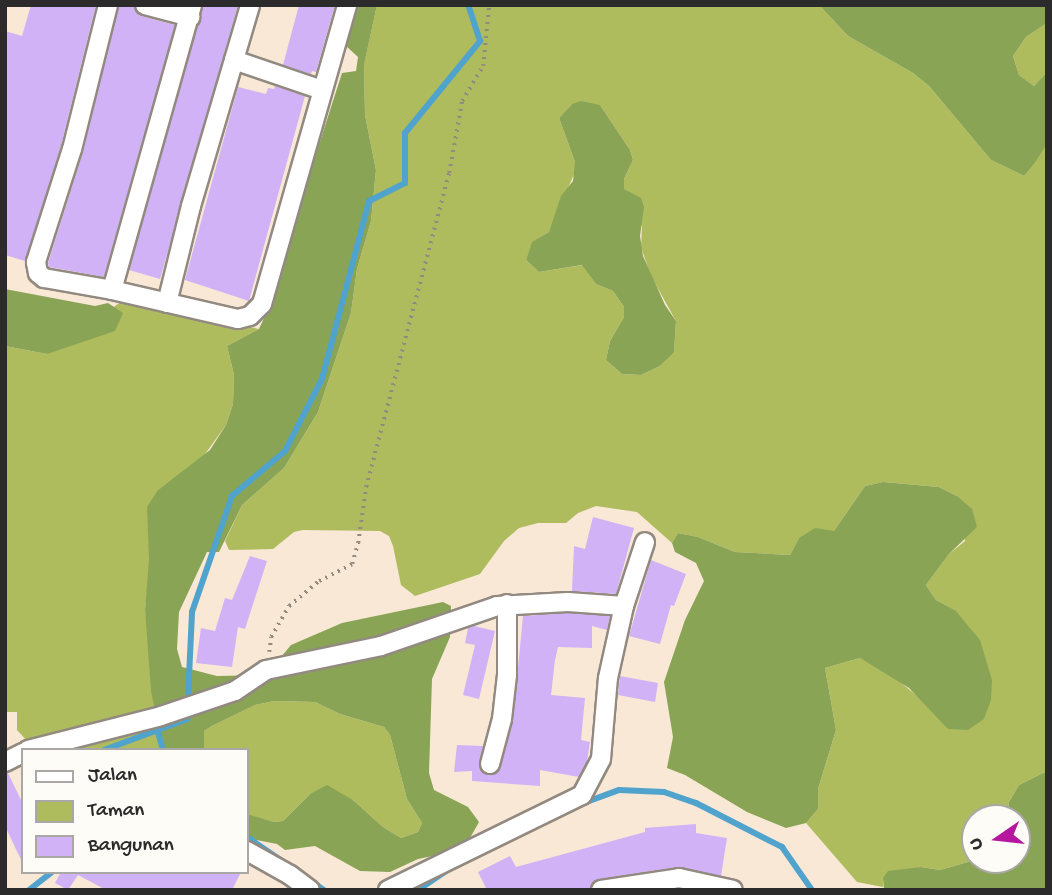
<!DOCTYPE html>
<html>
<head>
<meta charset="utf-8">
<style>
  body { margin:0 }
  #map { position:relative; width:1052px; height:895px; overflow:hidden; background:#f8e8d5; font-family:"Gochi Hand",sans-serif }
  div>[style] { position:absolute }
  .green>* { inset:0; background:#aebc5e }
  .forest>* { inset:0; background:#8aa455 }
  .stream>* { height:6px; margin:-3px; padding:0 3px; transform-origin:3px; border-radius:3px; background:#50a3cc }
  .building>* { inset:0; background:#d2b2f6 }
  .path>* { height:3.5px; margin-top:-1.75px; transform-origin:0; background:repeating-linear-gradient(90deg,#928a80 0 2px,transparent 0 7px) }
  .roads { filter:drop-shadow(2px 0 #928a80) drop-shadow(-2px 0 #928a80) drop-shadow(0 2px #928a80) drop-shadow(0 -2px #928a80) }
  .minor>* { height:18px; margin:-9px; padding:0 9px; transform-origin:9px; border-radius:9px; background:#fff }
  span { translate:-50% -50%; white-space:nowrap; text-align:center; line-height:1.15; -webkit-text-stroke:5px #fdfcf7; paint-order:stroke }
  .frame { position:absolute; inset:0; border:7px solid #2b2b2b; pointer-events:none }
  .legend { position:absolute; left:21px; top:748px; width:228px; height:126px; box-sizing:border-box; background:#fdfcf7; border:2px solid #a9a8a5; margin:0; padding:9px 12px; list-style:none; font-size:21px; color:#2b2b2b }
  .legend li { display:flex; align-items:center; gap:14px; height:35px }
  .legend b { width:35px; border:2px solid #a9a8a5 }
  .north { position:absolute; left:961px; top:804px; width:70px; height:70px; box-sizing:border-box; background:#fdfcf7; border:2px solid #a9a8a5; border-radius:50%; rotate:256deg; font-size:19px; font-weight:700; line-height:28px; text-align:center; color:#2b2b2b }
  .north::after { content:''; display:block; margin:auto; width:24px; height:32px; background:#b5179e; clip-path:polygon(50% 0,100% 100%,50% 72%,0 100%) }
</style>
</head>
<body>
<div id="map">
  <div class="green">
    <div style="clip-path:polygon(evenodd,377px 5px,819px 5px,848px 36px,913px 73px,929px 86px,991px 160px,1024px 176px,1047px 144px,1047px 771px,1019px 785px,1009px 802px,1007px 818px,975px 818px,975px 860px,940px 870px,921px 867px,883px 878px,883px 887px,857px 882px,806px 823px,818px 809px,818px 789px,836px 730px,825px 668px,860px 658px,893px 676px,923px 701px,955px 610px,936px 600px,926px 585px,949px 554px,965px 541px,957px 496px,939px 487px,883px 482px,865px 486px,834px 531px,799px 538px,790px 555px,735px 552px,698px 537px,678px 533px,672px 543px,637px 512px,596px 506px,578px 513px,566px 523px,538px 523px,519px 528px,504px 541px,480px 574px,415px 596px,401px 585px,393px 546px,389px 536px,380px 531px,303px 530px,294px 532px,273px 549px,229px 550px,225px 541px,242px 505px,284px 468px,318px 412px,351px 313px,357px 269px,371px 221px,376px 170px,365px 115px,364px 64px,377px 5px,572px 104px,600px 105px,630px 150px,633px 160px,624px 179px,624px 189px,631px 195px,642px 227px,641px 247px,651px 276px,676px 321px,674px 351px,660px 366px,641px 375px,622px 374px,606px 360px,610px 341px,624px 317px,624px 307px,613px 291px,596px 284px,583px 265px,539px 272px,526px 260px,533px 242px,549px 232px,575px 172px,575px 162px,559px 118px,572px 104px)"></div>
    <div style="clip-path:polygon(1047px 23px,1047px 72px,1034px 86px,1019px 75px,1013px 56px,1026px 37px)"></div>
    <div style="clip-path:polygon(125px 299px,259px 329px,227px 346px,234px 375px,233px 404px,226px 425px,203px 457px,158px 490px,145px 610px,161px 740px,166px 750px,28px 750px,28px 742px,17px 730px,17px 712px,5px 712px,5px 346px,47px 354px)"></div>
    <div style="clip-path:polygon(274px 701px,315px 702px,340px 714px,384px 727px,390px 735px,407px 799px,422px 823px,418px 832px,401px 838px,383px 827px,353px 800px,310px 794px,283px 821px,274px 822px,248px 815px,247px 750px,204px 750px,201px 740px,204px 731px,212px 726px,255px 705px)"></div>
  </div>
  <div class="forest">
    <div style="clip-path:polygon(355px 5px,377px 5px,364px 65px,365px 115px,376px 170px,371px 221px,357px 269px,351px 313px,318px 412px,284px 468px,242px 505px,219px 552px,207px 552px,179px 612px,177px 649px,182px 667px,217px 676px,266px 675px,291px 645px,342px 623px,443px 602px,451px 606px,450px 637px,432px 679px,429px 773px,434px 790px,468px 807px,479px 822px,470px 838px,437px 855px,418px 859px,390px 872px,360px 871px,315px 846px,285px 850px,277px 844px,247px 838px,247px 814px,274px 822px,283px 821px,310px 794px,327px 785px,353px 800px,383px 827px,401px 838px,418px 832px,422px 823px,407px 799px,390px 735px,384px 727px,340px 714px,315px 702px,274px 701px,255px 705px,212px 726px,204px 731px,204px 750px,166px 750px,161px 740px,151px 691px,145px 610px,149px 559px,147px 507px,158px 490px,210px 450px,226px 425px,233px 404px,234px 375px,227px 346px,259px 329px,276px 292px,290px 235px,342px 73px,356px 71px,358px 57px,345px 45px)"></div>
    <div style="clip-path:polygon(819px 5px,1047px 5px,1047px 23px,1026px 37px,1013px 56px,1019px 75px,1034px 86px,1047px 72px,1047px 144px,1036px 161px,1024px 176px,991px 160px,929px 86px,913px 73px,848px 36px)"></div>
    <div style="clip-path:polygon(581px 101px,600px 105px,630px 150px,633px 160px,624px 179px,624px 189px,641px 198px,644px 207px,640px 236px,643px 256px,665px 305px,676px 321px,674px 352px,660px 366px,641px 375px,622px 374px,606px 360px,610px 341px,624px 317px,624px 307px,613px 291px,596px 284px,582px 265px,539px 272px,526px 260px,532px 242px,549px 232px,561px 196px,573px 181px,575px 162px,559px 118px,572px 104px)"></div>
    <div style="clip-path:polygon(5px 289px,95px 306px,108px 303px,123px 313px,115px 331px,47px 354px,5px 346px)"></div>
    <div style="clip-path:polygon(883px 482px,939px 487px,957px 496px,972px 509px,977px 527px,949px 554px,926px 585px,936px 600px,955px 610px,980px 640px,992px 680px,991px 700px,984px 719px,968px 730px,948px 729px,909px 688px,860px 658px,825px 668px,836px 730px,818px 789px,818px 809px,806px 823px,786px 828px,747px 812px,685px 775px,667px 768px,673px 737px,664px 682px,685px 620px,704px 581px,696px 563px,675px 552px,672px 543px,678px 533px,698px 537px,735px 552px,790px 555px,799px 538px,815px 528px,834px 531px,865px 486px)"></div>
    <div style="clip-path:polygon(1047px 771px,1047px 890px,884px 890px,883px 878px,888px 871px,921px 867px,940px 870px,975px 860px,1017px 860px,1017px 818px,1007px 818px,1009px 802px,1019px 785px)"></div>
  </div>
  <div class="stream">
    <div style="left:157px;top:729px;width:22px;rotate:74deg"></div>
    <div style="left:104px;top:750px;width:89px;rotate:-20.5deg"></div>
    <div style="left:187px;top:719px;width:107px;rotate:-87.3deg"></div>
    <div style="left:192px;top:612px;width:123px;rotate:-71deg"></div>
    <div style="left:232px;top:496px;width:70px;rotate:-40.3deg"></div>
    <div style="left:285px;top:451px;width:81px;rotate:-62.8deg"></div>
    <div style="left:322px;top:379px;width:184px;rotate:-75.2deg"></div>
    <div style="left:369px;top:201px;width:40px;rotate:-26.6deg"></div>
    <div style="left:405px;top:183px;width:50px;rotate:-90deg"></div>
    <div style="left:405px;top:133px;width:119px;rotate:-50.8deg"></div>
    <div style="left:480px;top:41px;width:38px;rotate:-108deg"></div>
    <div style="left:581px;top:804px;width:40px;rotate:-20.2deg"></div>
    <div style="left:619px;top:790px;width:45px;rotate:2.5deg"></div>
    <div style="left:664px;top:792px;width:34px;rotate:19deg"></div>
    <div style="left:696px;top:803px;width:97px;rotate:27.1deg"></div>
    <div style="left:782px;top:847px;width:52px;rotate:55.1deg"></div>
    <div style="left:247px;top:837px;width:42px;rotate:34.4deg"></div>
    <div style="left:311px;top:881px;width:16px;rotate:35deg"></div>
    <div style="left:29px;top:890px;width:29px;rotate:-38deg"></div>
    <div style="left:418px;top:890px;width:41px;rotate:-34.1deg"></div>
  </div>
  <div class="building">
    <div style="clip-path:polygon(31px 5px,96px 5px,61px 146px,25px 261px,5px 255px,5px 31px,22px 36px)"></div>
    <div style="clip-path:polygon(119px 5px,134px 5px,141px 16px,175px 25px,104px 277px,49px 267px,48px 263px,83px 152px)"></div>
    <div style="clip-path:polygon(203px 5px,238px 5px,160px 279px,129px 270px)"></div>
    <div style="clip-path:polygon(299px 5px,335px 5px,316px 72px,312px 71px,311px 74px,283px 65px)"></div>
    <div style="clip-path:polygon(275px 86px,305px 96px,249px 301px,185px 280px,238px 87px,266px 94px,268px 88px,274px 89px)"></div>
    <div style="clip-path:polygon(593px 517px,634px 528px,616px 594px,572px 591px,574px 546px,585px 549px)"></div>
    <div style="clip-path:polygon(250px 556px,267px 561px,245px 629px,238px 627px,232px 667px,196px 663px,201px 628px,215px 631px,225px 598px,232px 600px)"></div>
    <div style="clip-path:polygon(651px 560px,686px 574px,674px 606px,671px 605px,660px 644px,629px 636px)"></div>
    <div style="clip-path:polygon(568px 613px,610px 616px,607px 630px,592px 626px,592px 648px,558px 647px,555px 660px,551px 695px,585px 698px,581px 740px,590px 742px,587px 761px,579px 777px,540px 770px,540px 786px,472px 781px,472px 771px,454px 772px,457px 745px,483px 746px,479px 762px,482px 772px,492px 775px,498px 771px,513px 720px,523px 616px)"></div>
    <div style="clip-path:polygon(474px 626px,495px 631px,479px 699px,463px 695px,475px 645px,465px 643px,468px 628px)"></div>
    <div style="clip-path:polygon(620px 676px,658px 683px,655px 702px,618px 695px)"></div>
    <div style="clip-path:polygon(5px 773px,8px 773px,23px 804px,23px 864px,5px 826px)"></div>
    <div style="clip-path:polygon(696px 824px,696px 833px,727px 838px,721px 876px,678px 867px,599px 879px,593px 882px,590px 890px,487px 890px,478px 872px,510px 856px,516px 867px,645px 832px,645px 828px)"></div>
    <div style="clip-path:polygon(61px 872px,241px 872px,232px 890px,106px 890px,78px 875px,68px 890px,55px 883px)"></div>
  </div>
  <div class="path">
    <div style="left:269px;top:652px;width:15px;rotate:-82deg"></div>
    <div style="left:271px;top:637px;width:36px;rotate:-60deg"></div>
    <div style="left:289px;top:606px;width:39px;rotate:-40deg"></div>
    <div style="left:319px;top:581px;width:37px;rotate:-27deg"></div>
    <div style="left:352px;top:564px;width:22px;rotate:-74deg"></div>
    <div style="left:358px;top:543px;width:57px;rotate:-81.9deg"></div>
    <div style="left:366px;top:487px;width:325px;rotate:-75.2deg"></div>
    <div style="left:449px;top:173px;width:73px;rotate:-79.8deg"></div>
    <div style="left:462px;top:101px;width:41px;rotate:-59deg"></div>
    <div style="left:483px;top:66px;width:61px;rotate:-84.4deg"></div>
  </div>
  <div class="roads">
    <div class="minor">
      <div style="left:108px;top:5px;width:148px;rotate:104deg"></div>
      <div style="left:72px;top:149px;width:119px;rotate:107.7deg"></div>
      <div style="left:36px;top:262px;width:11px;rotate:80deg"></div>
      <div style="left:38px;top:273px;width:8px;rotate:40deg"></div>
      <div style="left:44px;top:278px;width:69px;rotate:10deg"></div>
      <div style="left:112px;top:290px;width:129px;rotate:13deg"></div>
      <div style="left:238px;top:319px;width:12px;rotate:-14deg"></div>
      <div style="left:250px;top:316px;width:17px;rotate:-45deg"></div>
      <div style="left:262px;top:304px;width:311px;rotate:-74.1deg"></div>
      <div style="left:145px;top:5px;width:47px;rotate:14.9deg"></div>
      <div style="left:234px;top:60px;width:93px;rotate:18.8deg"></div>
      <div style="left:112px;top:290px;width:296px;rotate:-74.3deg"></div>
      <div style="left:167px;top:303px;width:100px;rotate:-76.1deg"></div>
      <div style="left:191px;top:206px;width:209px;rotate:-73.6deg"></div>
      <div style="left:28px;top:750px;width:137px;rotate:-14.3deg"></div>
      <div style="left:161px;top:716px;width:78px;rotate:-18.7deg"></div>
      <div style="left:235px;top:691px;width:37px;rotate:-34deg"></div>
      <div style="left:266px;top:670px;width:117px;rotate:-11.8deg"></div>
      <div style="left:381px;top:646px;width:123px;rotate:-19deg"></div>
      <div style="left:497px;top:606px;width:71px;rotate:-3.2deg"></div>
      <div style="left:568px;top:602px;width:56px;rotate:4.1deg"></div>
      <div style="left:5px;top:762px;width:20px;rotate:-27deg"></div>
      <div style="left:490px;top:764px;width:47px;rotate:-75.1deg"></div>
      <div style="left:502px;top:719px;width:44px;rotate:-83.5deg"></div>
      <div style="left:507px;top:675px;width:71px;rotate:-90deg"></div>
      <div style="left:247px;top:851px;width:49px;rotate:29.2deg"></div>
      <div style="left:290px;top:875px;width:25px;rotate:37deg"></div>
      <div style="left:388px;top:890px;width:216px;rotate:-26.1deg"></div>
      <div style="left:582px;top:795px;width:41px;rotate:-62.2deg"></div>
      <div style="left:601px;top:759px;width:81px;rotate:-85.1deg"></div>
      <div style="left:608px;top:678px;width:74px;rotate:-77.5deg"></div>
      <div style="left:624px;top:606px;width:67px;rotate:-71.8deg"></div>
      <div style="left:601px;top:890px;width:79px;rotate:-8.7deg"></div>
      <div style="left:679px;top:878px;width:55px;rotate:12.5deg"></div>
    </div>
  </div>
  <div class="frame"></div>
  <ul class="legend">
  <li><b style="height:9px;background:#fff"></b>Jalan</li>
  <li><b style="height:19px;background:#aebc5e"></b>Taman</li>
  <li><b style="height:19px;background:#d2b2f6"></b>Bangunan</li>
  </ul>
  <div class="north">U</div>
</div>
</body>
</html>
